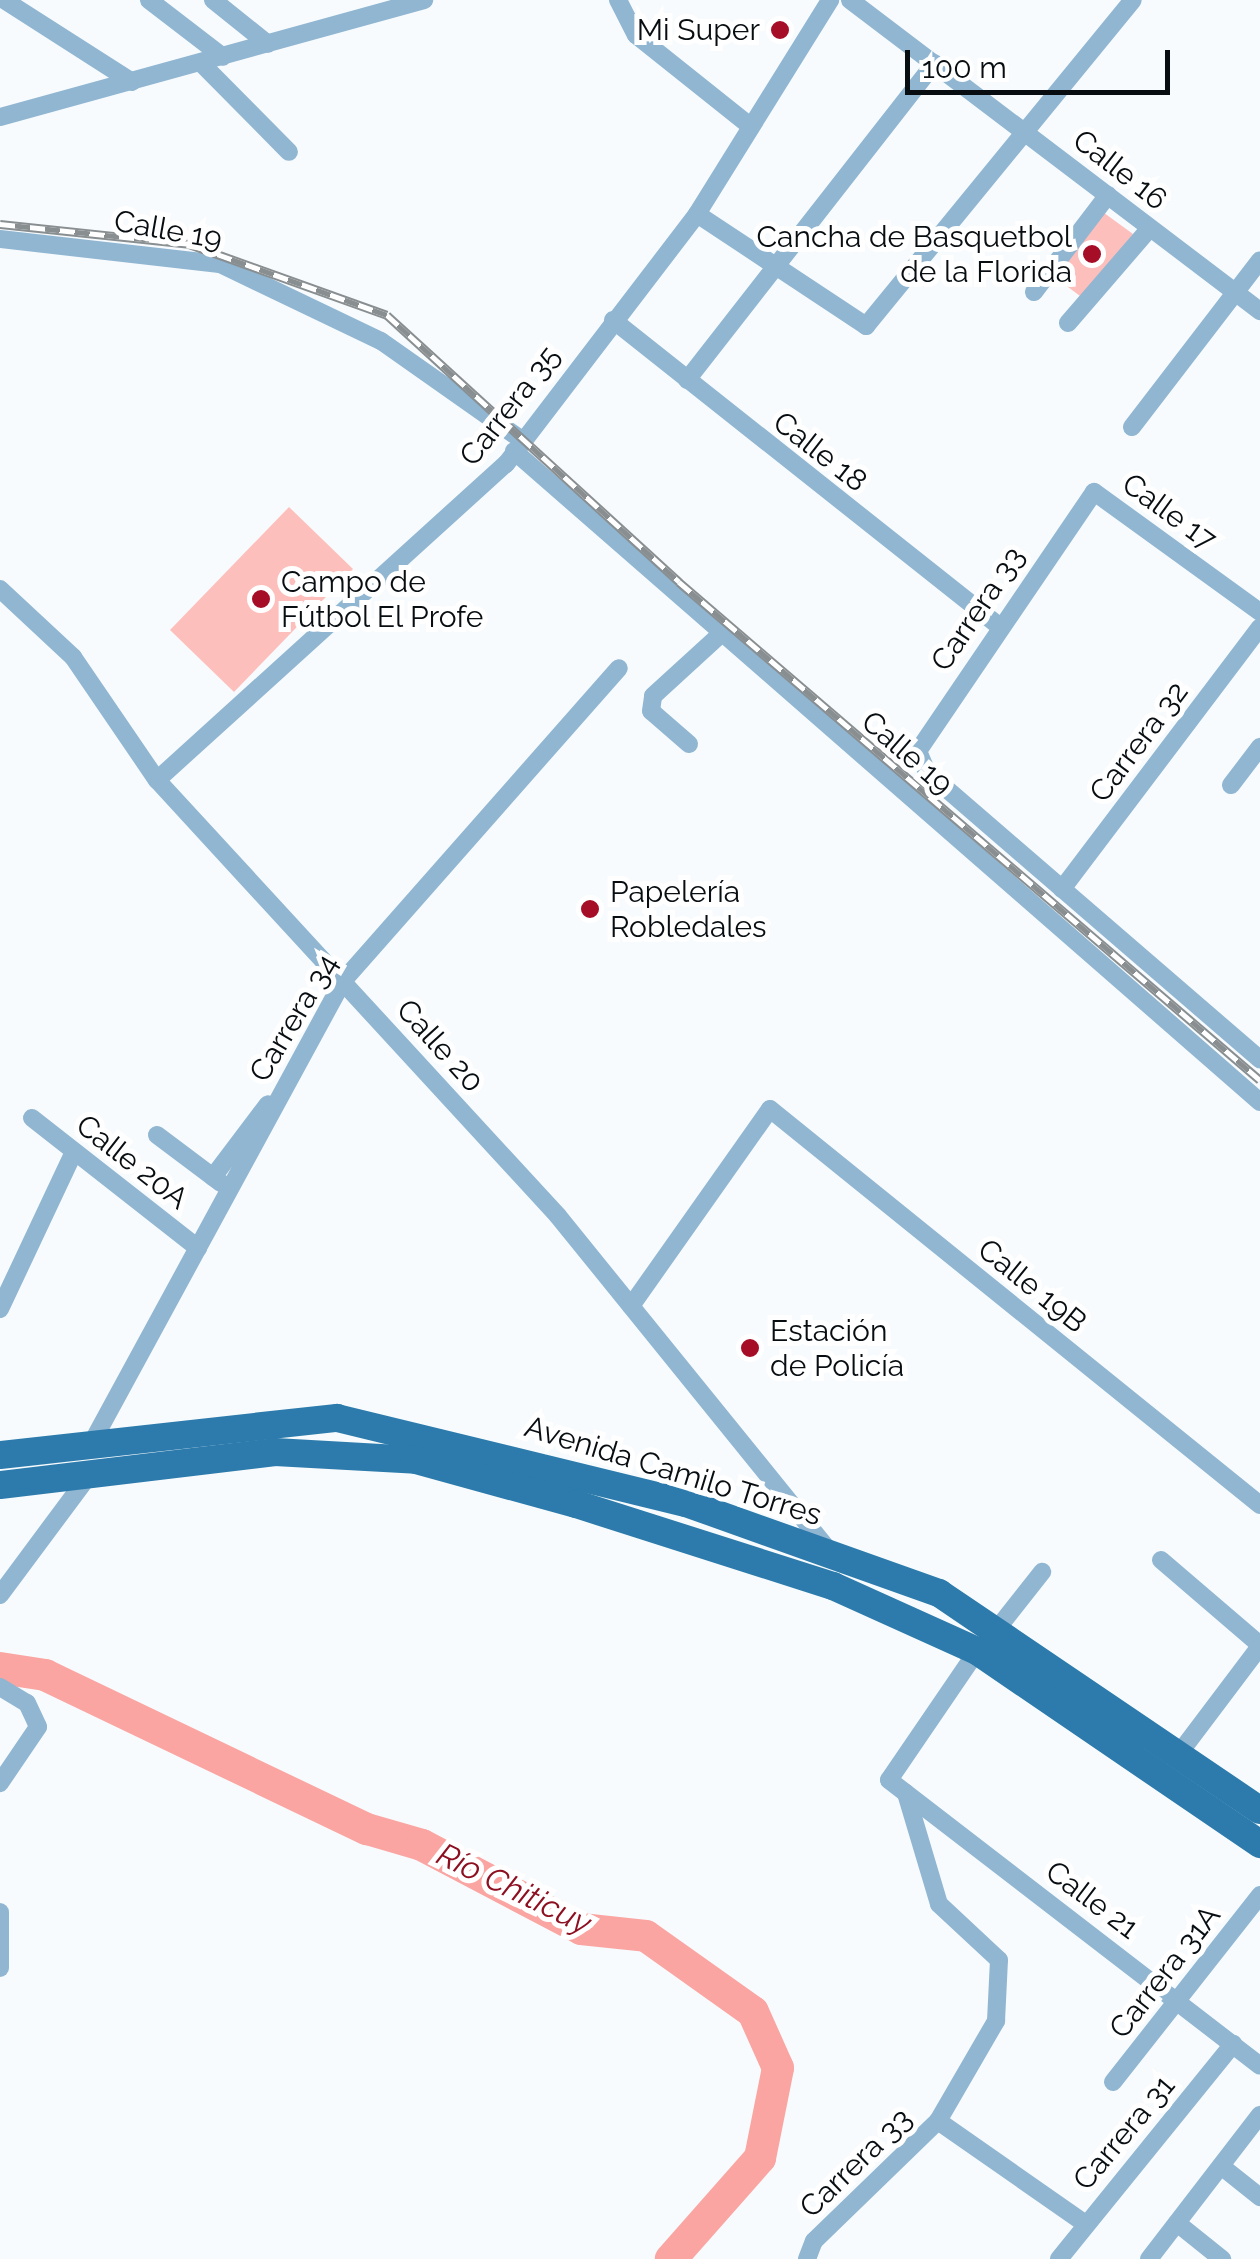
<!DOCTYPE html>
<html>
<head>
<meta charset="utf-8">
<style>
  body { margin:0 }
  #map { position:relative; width:1260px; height:2259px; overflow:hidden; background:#f7fbfd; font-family:Raleway,sans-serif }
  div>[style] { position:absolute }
  .green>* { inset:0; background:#fdbfbc }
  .river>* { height:32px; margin:-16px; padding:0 16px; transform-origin:16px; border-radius:16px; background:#faa5a2 }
  .street>* { height:18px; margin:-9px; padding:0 9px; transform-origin:9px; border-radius:9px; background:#91b6d2 }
  .primary>* { height:28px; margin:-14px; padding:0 14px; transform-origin:14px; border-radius:14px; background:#2c7bac }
  .rail>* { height:9px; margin-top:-4.5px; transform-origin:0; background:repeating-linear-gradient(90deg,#fff 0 15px,#898e90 0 30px); box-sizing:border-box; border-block:2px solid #898e90 }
  .dots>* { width:28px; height:28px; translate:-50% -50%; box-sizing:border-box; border:5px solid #fff; border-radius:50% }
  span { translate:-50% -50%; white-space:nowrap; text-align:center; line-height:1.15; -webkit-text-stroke:10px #fff; paint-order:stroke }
  .poi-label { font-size:30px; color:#070d11 }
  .right { translate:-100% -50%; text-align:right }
  .left { translate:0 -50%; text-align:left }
  .street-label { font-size:30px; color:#070d11 }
  .water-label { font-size:32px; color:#8d1021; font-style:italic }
  .scale { position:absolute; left:905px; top:50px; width:265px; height:45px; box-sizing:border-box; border:5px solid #070d11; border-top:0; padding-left:12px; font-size:30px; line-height:35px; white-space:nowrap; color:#070d11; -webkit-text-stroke:8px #fff; paint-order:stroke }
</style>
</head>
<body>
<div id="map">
  <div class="green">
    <div style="clip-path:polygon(1100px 210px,1133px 234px,1084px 299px,1052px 275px)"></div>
    <div style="clip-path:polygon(289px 507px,353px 569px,234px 692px,170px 630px)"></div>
  </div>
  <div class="river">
    <div style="left:0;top:1668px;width:46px;rotate:8.8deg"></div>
    <div style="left:45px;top:1675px;width:357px;rotate:25.6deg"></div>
    <div style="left:367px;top:1829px;width:57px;rotate:16.2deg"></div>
    <div style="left:422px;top:1845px;width:180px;rotate:27.8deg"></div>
    <div style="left:581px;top:1929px;width:65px;rotate:6.1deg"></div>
    <div style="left:646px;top:1936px;width:131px;rotate:35.4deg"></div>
    <div style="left:753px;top:2012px;width:61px;rotate:65.9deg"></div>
    <div style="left:778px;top:2068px;width:92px;rotate:101.3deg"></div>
    <div style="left:760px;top:2158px;width:135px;rotate:131.4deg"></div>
  </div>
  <div class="street">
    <div style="left:4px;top:0;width:152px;rotate:32.6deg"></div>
    <div style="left:149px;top:0;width:93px;rotate:37.6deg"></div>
    <div style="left:213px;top:0;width:70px;rotate:38.7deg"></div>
    <div style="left:618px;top:0;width:39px;rotate:63deg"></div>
    <div style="left:636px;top:35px;width:146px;rotate:38.6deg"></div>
    <div style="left:850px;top:0;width:515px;rotate:37.18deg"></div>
    <div style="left:201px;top:63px;width:125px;rotate:45.3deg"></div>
    <div style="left:0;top:117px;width:440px;rotate:-15.4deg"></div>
    <div style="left:697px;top:214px;width:203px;rotate:33.5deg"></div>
    <div style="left:866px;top:326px;width:421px;rotate:-50.7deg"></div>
    <div style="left:0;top:239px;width:221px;rotate:6.5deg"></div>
    <div style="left:220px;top:264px;width:178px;rotate:25.6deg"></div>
    <div style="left:381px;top:341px;width:169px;rotate:35.1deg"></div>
    <div style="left:1034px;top:292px;width:122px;rotate:-52.7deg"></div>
    <div style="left:613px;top:320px;width:490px;rotate:38.4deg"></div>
    <div style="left:1068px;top:323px;width:125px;rotate:-49.2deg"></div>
    <div style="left:687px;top:380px;width:402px;rotate:-52deg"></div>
    <div style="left:1132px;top:427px;width:210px;rotate:-52.5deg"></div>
    <div style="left:514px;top:451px;width:990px;rotate:41.11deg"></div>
    <div style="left:0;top:589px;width:100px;rotate:43deg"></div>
    <div style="left:73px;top:657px;width:149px;rotate:55.7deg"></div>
    <div style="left:157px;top:780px;width:592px;rotate:47.39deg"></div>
    <div style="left:558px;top:1216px;width:432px;rotate:51deg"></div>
    <div style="left:1260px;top:612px;width:205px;rotate:-144.1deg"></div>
    <div style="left:1094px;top:492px;width:313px;rotate:124.2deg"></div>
    <div style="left:918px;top:751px;width:23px;rotate:67deg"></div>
    <div style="left:927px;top:772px;width:440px;rotate:40.8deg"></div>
    <div style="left:689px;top:744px;width:50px;rotate:-139deg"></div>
    <div style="left:651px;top:711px;width:15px;rotate:-82deg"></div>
    <div style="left:653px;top:696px;width:95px;rotate:-42.4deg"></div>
    <div style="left:157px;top:780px;width:471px;rotate:-42.2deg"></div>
    <div style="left:506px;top:464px;width:315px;rotate:-52.6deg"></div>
    <div style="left:697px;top:214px;width:252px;rotate:-58.1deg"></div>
    <div style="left:1231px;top:785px;width:48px;rotate:-52.7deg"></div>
    <div style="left:1062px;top:889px;width:328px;rotate:-52.9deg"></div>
    <div style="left:32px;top:1118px;width:211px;rotate:38.1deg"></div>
    <div style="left:157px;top:1135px;width:80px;rotate:36.9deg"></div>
    <div style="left:213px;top:1177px;width:91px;rotate:-53deg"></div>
    <div style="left:631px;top:1306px;width:241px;rotate:-54.8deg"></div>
    <div style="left:770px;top:1109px;width:630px;rotate:38.94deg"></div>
    <div style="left:0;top:1309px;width:174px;rotate:-64.8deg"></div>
    <div style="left:89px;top:1448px;width:532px;rotate:-61.46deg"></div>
    <div style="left:343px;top:981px;width:417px;rotate:-48.6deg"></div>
    <div style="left:1161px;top:1560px;width:130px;rotate:40.6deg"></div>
    <div style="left:0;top:1595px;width:146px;rotate:-53.4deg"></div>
    <div style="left:997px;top:1629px;width:73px;rotate:-51.7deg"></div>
    <div style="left:977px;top:1651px;width:156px;rotate:124.3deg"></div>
    <div style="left:889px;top:1780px;width:468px;rotate:37.6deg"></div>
    <div style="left:0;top:1687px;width:31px;rotate:31deg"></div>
    <div style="left:27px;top:1703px;width:26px;rotate:65deg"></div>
    <div style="left:38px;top:1727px;width:68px;rotate:124.2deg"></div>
    <div style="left:1178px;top:1755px;width:136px;rotate:-53deg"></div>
    <div style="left:0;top:1912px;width:56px;rotate:90deg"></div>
    <div style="left:1113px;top:2082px;width:238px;rotate:-51.8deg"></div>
    <div style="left:938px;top:2121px;width:178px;rotate:34.9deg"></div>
    <div style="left:1221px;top:2166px;width:50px;rotate:38.5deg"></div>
    <div style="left:1177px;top:2223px;width:58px;rotate:38.7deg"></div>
    <div style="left:807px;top:2259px;width:19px;rotate:-69deg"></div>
    <div style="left:814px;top:2241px;width:173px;rotate:-44.1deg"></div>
    <div style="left:938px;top:2121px;width:116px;rotate:-59.9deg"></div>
    <div style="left:996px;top:2021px;width:61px;rotate:-87.2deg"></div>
    <div style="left:999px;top:1960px;width:82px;rotate:-137deg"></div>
    <div style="left:939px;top:1904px;width:116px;rotate:-106.6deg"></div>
    <div style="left:1059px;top:2259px;width:277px;rotate:-51deg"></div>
    <div style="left:1149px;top:2259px;width:182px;rotate:-52.4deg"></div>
  </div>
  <div class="primary">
    <div style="left:0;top:1455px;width:339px;rotate:-6.3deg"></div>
    <div style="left:337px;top:1418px;width:359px;rotate:13.7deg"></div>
    <div style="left:686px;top:1503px;width:269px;rotate:19.6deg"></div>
    <div style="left:939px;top:1593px;width:387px;rotate:34.1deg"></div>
    <div style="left:0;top:1485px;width:277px;rotate:-6.8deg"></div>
    <div style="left:275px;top:1452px;width:141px;rotate:3.2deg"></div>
    <div style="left:416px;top:1460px;width:166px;rotate:15.4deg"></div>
    <div style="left:576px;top:1504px;width:270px;rotate:17.7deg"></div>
    <div style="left:833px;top:1586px;width:158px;rotate:24.3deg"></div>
    <div style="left:977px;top:1651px;width:343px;rotate:34.3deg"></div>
  </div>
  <div class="rail">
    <div style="left:0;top:224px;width:190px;rotate:6deg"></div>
    <div style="left:189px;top:244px;width:210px;rotate:19.7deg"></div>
    <div style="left:387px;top:315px;width:396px;rotate:42.4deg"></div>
    <div style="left:679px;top:582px;width:765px;rotate:40.6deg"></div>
  </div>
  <div class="dots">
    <div style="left:780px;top:30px;background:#a60d27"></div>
    <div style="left:1092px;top:254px;background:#a60d27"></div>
    <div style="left:261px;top:599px;background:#a60d27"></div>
    <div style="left:590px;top:909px;background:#a60d27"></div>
    <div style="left:750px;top:1348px;background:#a60d27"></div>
  </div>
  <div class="poi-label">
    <span class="right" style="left:760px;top:30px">Mi Super</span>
    <span class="right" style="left:1072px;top:254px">Cancha de Basquetbol<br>de la Florida</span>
    <span class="left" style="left:281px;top:599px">Campo de<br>Fútbol El Profe</span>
    <span class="left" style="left:610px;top:909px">Papelería<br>Robledales</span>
    <span class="left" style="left:770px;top:1348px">Estación<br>de Policía</span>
  </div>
  <div class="street-label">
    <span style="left:1120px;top:170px;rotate:38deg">Calle 16</span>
    <span style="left:168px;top:230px;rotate:10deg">Calle 19</span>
    <span style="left:510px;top:406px;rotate:-52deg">Carrera 35</span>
    <span style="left:820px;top:452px;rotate:38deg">Calle 18</span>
    <span style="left:1169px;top:512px;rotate:36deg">Calle 17</span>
    <span style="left:978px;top:609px;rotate:-56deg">Carrera 33</span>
    <span style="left:1139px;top:742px;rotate:-53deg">Carrera 32</span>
    <span style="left:907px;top:753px;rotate:41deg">Calle 19</span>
    <span style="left:294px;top:1018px;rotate:-59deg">Carrera 34</span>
    <span style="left:440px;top:1046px;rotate:48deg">Calle 20</span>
    <span style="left:132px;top:1162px;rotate:38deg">Calle 20A</span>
    <span style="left:1032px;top:1286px;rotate:39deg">Calle 19B</span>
    <span style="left:673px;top:1471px;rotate:17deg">Avenida Camilo Torres</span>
    <span style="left:1092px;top:1900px;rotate:37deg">Calle 21</span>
    <span style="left:1165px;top:1972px;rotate:-52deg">Carrera 31A</span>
    <span style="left:1124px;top:2133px;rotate:-50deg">Carrera 31</span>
    <span style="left:856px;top:2163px;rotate:-44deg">Carrera 33</span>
  </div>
  <div class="water-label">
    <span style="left:514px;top:1889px;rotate:26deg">Río Chiticuy</span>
  </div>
  <div class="scale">100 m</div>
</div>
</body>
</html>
